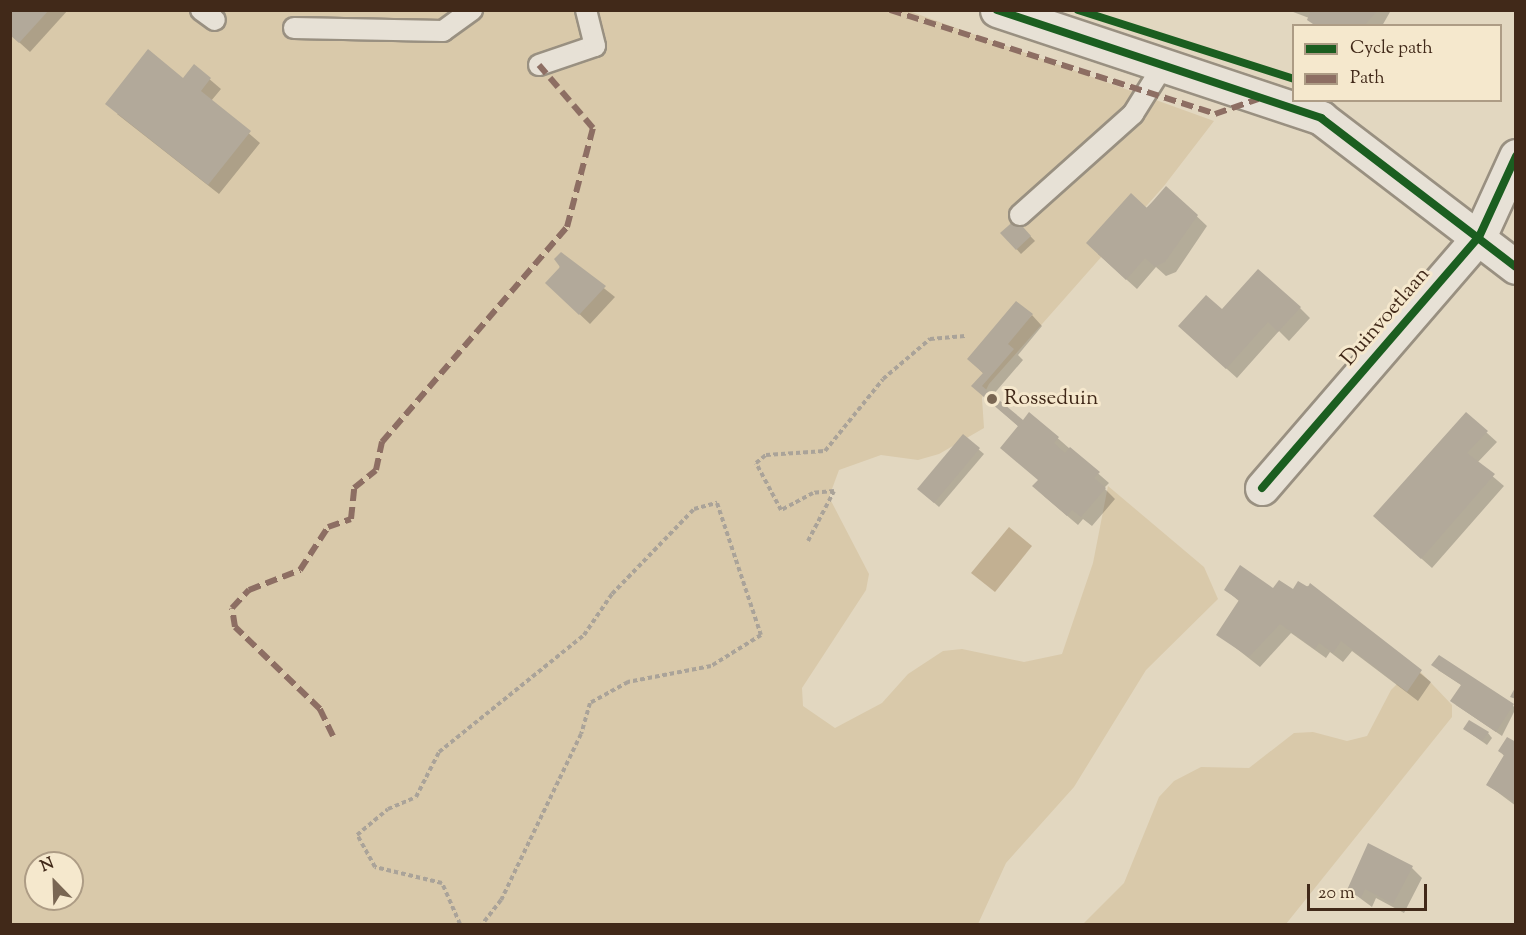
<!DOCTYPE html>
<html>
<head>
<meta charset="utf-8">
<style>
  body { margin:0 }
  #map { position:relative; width:1526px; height:935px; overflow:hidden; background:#e2d7c0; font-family:"Sorts Mill Goudy",serif }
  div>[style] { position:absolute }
  .green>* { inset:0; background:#d9c9aa }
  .water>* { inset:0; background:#c2b092 }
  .shadow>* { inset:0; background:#0003 }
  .building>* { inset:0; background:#b2a99a }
  .path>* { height:4px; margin-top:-2px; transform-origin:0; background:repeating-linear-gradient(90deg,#aaa399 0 4.5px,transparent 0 7.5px) }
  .roads { filter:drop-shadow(2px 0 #999081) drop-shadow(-2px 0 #999081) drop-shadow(0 2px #999081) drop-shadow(0 -2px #999081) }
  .service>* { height:20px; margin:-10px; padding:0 10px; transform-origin:10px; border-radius:10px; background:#e7e1d6 }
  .minor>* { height:33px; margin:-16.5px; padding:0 16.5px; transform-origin:16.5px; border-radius:16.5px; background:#e7e1d6 }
  .quiet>* { height:6px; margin-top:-3px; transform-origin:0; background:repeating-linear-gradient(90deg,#8d6e63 0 12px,transparent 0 18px) }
  .cycleway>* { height:8px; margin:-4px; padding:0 4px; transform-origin:4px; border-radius:4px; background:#1b5e20 }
  .dots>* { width:16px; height:16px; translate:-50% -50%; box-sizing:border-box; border:3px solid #f5e8cd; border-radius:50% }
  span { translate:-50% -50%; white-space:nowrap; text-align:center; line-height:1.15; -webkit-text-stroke:6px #f5e8cd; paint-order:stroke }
  .street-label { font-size:21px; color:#412919 }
  .poi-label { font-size:21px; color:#412919 }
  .left { translate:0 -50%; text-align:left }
  .frame { position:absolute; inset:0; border:12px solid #412919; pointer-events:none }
  .legend { position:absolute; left:1292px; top:24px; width:210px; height:78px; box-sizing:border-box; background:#f5e8cd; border:2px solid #ad9c85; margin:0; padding:8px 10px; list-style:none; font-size:18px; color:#412919 }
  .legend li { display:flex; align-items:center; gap:12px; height:30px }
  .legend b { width:30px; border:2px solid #ad9c85 }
  .north { position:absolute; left:24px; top:851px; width:60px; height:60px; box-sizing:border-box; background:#f5e8cd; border:2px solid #ad9c85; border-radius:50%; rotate:337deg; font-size:16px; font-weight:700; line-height:24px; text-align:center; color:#412919 }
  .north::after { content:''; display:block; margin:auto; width:21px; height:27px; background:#796653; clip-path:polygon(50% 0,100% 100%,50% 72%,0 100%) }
  .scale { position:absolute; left:1307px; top:884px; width:120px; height:27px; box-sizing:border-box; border:3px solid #412919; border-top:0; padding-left:8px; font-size:18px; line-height:21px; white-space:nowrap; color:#412919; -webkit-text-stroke:4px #f5e8cd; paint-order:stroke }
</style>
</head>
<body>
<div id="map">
  <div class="green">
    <div style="clip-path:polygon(evenodd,10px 11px,909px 11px,1214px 121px,1164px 186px,989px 384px,982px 398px,984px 428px,939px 454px,918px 460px,881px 455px,839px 470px,829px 497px,869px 574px,866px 590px,802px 688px,803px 706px,835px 728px,882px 703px,908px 674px,943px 651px,962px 649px,1024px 662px,1062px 654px,1093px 563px,1108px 486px,1204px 567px,1218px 599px,1146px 670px,1074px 787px,1006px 863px,978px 924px,11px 924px,10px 11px,36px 863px,72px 863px,72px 899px,36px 899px,36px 863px)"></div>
    <div style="clip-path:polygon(1415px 666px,1452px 705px,1452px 717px,1286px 924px,1083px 924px,1124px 883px,1159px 797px,1174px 781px,1201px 767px,1249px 768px,1294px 733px,1313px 732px,1347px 741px,1367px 736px,1391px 690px)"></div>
  </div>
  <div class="water">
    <div style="clip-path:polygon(1009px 527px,1032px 546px,995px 592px,971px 573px)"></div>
  </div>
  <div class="shadow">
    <div style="clip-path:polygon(14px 10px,68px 10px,30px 52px,10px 34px)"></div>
    <div style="clip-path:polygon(1288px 10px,1390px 10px,1390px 12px,1382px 26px,1315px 26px,1309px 18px)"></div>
    <div style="clip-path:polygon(194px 66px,221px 89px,211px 101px,260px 143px,219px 194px,117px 114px,183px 80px)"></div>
    <div style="clip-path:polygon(1167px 188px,1207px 226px,1176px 272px,1166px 276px,1156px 267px,1137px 289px,1098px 254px)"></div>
    <div style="clip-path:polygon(1016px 221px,1035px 241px,1021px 254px,1002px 233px)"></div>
    <div style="clip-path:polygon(561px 254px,615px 297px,590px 324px,557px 293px)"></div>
    <div style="clip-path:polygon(1300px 308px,1310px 318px,1289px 341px,1279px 331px,1237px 378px,1190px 336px,1223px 311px)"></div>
    <div style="clip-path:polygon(1032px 315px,1042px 326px,1018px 355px,1023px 360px,992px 396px,1023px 422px,1030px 414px,1109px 483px,1104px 488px,1115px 499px,1092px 526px,1083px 519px,1078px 525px,1044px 496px,1019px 427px,973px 386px,984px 374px,979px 369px)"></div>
    <div style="clip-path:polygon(1466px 414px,1497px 442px,1477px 463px,1504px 486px,1432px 568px,1385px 526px)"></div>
    <div style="clip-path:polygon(963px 436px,984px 454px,939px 507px,924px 494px)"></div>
    <div style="clip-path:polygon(1311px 585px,1431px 682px,1418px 701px,1352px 651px,1343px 662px,1330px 652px,1326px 658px,1291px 633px,1260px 667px,1218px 634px,1240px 602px,1226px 590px,1293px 591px)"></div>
    <div style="clip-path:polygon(1439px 657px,1516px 708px,1502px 736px,1456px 705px,1463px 686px,1438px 670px)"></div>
    <div style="clip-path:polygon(1470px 733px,1488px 733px,1492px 738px,1487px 745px)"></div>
    <div style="clip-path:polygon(1516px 743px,1516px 806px,1488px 785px,1505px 757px,1500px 751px)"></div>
    <div style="clip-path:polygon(1412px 868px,1422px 878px,1404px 913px,1376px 898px,1372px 907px,1349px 890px)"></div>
  </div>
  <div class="building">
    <div style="clip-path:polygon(12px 10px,49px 10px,19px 43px,10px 35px)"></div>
    <div style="clip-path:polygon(1311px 10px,1377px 10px,1377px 11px,1364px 26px,1316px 26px,1307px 20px)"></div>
    <div style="clip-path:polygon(148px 49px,183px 78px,194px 64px,211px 78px,201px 91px,251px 131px,208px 185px,105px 104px)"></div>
    <div style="clip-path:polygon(1166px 186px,1198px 215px,1165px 262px,1155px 267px,1145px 258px,1126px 280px,1086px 243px,1131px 193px,1147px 208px)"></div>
    <div style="clip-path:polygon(1016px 219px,1031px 236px,1016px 250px,1000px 233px)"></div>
    <div style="clip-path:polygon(561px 252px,606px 286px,579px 315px,545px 283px,560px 267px,554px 259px)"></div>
    <div style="clip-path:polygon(1258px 269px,1301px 307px,1278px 332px,1268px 322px,1226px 369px,1178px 326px,1206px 295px,1222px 309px)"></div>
    <div style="clip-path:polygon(1016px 301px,1033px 314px,1008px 344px,1014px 349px,982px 386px,1023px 420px,1029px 412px,1059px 437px,1054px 443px,1065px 453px,1070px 447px,1100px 472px,1094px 478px,1106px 488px,1081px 517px,1072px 510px,1067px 516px,1032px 486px,1038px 480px,1000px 448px,1018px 426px,971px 386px,983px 373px,967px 359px)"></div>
    <div style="clip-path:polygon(1466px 412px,1488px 431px,1467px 453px,1495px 474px,1421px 559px,1373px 516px)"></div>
    <div style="clip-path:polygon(963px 434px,980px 448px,934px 503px,917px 489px)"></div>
    <div style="clip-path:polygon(1240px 565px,1273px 588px,1279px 580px,1293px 589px,1298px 581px,1308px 587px,1310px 583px,1422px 670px,1407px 692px,1341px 641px,1333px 653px,1319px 643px,1315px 649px,1280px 624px,1249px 657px,1216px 635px,1239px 600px,1224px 590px)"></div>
    <div style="clip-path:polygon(1439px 655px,1514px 704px,1496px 732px,1450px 701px,1461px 685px,1431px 665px)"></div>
    <div style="clip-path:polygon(1516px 686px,1516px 699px,1510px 697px)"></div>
    <div style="clip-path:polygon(1469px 720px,1489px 732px,1482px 741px,1463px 729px)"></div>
    <div style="clip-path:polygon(1507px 737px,1516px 742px,1516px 803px,1486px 785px,1504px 755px,1498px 751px)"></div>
    <div style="clip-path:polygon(1368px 843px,1413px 866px,1393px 904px,1365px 889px,1361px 898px,1347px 890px)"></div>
  </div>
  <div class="path">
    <div style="left:808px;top:541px;width:56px;rotate:-62.5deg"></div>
    <div style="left:834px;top:491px;width:21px;rotate:175deg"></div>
    <div style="left:813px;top:493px;width:36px;rotate:152deg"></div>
    <div style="left:781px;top:510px;width:53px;rotate:-118deg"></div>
    <div style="left:756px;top:463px;width:13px;rotate:-39deg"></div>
    <div style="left:766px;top:455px;width:59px;rotate:-3.9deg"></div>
    <div style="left:825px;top:451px;width:92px;rotate:-51.1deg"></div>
    <div style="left:883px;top:379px;width:62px;rotate:-40.4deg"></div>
    <div style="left:930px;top:339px;width:35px;rotate:-5deg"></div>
    <div style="left:460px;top:924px;width:45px;rotate:-113.7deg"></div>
    <div style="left:442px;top:883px;width:69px;rotate:-166.6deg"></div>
    <div style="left:375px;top:867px;width:37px;rotate:-119deg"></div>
    <div style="left:357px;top:835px;width:40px;rotate:-40deg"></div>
    <div style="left:388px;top:809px;width:30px;rotate:-23deg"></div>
    <div style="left:416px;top:797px;width:51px;rotate:-62.9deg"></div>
    <div style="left:439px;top:752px;width:186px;rotate:-38.9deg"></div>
    <div style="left:584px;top:635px;width:50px;rotate:-55.7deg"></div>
    <div style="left:612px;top:594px;width:118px;rotate:-46deg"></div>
    <div style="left:694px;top:509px;width:24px;rotate:-15deg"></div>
    <div style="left:717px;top:503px;width:139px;rotate:71.6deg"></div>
    <div style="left:761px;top:635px;width:59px;rotate:148.2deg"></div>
    <div style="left:711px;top:666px;width:85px;rotate:169.1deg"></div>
    <div style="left:628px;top:682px;width:43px;rotate:151.1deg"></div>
    <div style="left:590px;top:703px;width:32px;rotate:106deg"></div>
    <div style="left:581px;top:734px;width:184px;rotate:115.7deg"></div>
    <div style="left:501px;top:900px;width:31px;rotate:128deg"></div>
  </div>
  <div class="roads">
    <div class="service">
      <div style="left:201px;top:10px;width:17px;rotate:36deg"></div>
      <div style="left:294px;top:28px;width:149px;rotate:1.2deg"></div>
      <div style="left:443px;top:31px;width:36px;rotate:-36deg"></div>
      <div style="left:539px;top:65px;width:59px;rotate:-18.7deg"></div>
      <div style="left:595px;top:46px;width:37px;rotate:-104deg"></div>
      <div style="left:1020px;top:215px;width:152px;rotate:-41.8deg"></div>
      <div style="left:1133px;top:114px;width:57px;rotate:-58deg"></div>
    </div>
    <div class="minor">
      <div style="left:997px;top:10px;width:342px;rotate:18.4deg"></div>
      <div style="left:1321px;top:118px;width:245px;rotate:37.4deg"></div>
      <div style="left:1262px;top:488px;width:332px;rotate:-49.2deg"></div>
      <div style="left:1479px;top:237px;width:89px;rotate:-65.4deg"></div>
    </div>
  </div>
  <div class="quiet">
    <div style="left:890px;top:10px;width:341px;rotate:17.7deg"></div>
    <div style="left:1215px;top:114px;width:46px;rotate:-19.2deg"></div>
    <div style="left:333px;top:736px;width:30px;rotate:-116deg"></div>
    <div style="left:320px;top:709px;width:118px;rotate:-136deg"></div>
    <div style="left:235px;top:627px;width:19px;rotate:-99deg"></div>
    <div style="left:232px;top:608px;width:25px;rotate:-47deg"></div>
    <div style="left:249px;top:590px;width:55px;rotate:-21.4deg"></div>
    <div style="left:300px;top:570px;width:51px;rotate:-56.9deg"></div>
    <div style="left:328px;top:527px;width:24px;rotate:-19deg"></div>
    <div style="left:351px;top:519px;width:31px;rotate:-84deg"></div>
    <div style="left:354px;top:488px;width:28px;rotate:-39deg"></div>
    <div style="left:376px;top:470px;width:29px;rotate:-78deg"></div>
    <div style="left:382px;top:442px;width:284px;rotate:-49.3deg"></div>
    <div style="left:567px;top:227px;width:102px;rotate:-75.3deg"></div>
    <div style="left:593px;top:128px;width:83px;rotate:-130.6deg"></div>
  </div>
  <div class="cycleway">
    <div style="left:997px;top:10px;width:342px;rotate:18.4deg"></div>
    <div style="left:1321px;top:118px;width:245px;rotate:37.4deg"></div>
    <div style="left:1078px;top:10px;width:227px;rotate:17.7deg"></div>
    <div style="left:1262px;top:488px;width:332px;rotate:-49.2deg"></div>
    <div style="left:1479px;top:237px;width:89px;rotate:-65.4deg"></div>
  </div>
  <div class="dots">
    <div style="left:992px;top:399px;background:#796653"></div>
  </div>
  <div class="street-label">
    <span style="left:1386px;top:317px;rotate:-49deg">Duinvoetlaan</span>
  </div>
  <div class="poi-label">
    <span class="left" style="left:1004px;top:399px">Rosseduin</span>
  </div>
  <div class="frame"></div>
  <ul class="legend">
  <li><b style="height:8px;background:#1b5e20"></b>Cycle path</li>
  <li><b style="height:8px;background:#8d6e63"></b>Path</li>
  </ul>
  <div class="north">N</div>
  <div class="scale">20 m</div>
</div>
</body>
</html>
